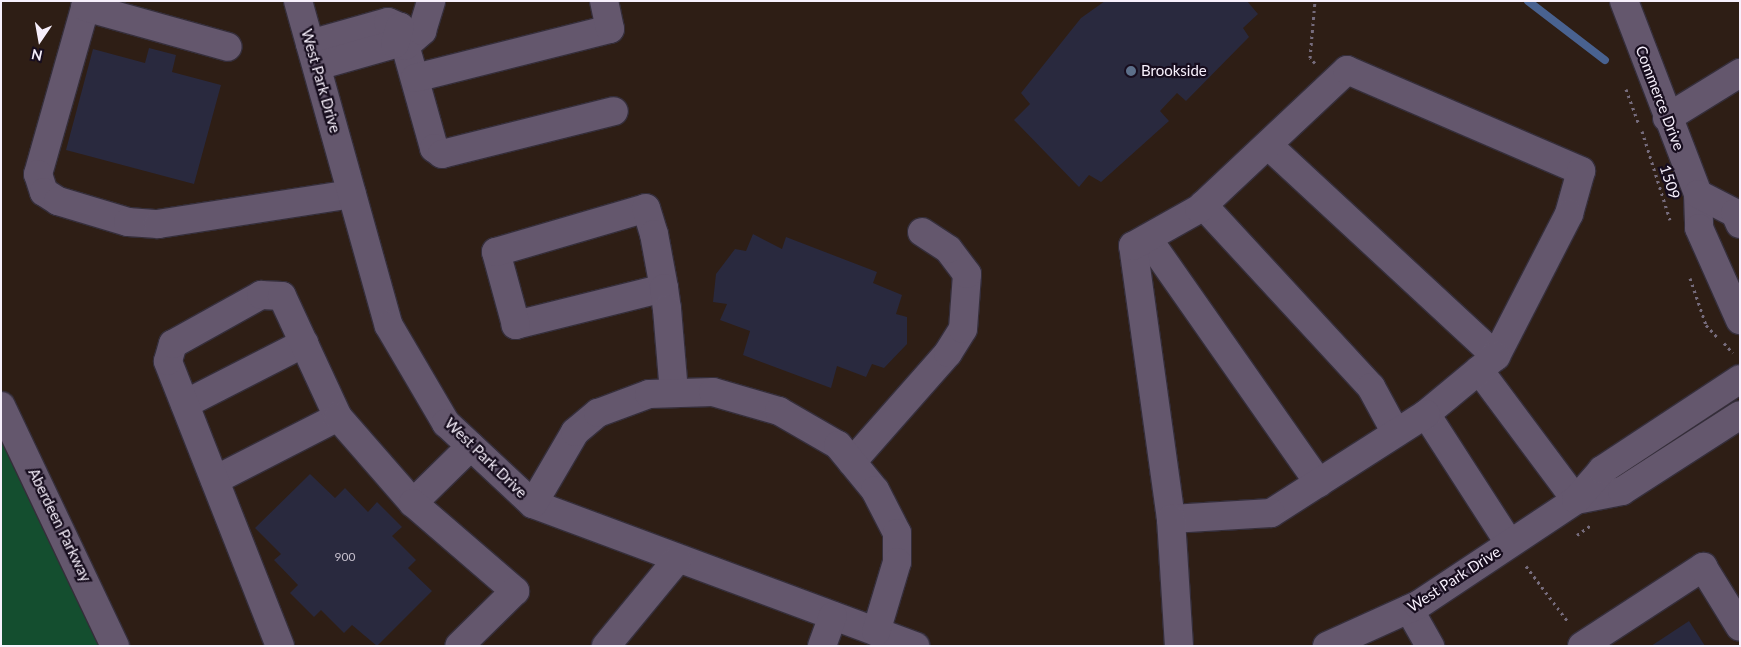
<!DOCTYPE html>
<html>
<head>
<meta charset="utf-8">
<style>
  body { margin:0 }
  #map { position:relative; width:1741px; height:647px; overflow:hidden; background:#211628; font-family:Lato,sans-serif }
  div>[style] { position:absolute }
  .commercial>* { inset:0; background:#2e1e15 }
  .forest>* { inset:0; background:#144e2f }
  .stream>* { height:8px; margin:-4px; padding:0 4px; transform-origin:4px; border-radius:4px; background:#496290 }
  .building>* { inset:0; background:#29293e }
  .path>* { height:3px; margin-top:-1.5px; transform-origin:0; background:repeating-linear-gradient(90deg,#766c7c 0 2.5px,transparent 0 6.5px) }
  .roads { filter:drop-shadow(1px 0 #352e3a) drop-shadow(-1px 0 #352e3a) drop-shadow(0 1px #352e3a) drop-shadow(0 -1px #352e3a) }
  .minor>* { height:28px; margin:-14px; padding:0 14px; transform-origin:14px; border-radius:14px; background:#64576d }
  .dots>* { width:14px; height:14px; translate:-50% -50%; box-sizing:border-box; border:2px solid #170d1e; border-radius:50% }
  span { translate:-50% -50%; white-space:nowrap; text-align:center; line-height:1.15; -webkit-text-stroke:4.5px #170d1e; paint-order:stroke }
  .number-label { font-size:12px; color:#c4becc }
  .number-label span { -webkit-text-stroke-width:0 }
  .poi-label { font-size:15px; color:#f7f0fc }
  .left { translate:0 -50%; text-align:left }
  .street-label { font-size:15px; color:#f7f0fc }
  .frame { position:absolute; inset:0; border:2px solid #f7f0fc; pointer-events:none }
  .north { position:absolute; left:15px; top:15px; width:50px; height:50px; -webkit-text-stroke:4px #170d1e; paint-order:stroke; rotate:192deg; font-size:14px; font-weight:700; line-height:20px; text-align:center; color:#f7f0fc }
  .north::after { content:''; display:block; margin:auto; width:18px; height:22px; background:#f7f0fc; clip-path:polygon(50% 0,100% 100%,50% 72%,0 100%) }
</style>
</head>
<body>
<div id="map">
  <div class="commercial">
    <div style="clip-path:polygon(1px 1px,1740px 1px,1740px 646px,114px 646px,1px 408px)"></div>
  </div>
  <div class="forest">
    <div style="clip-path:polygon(1px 408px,114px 646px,1px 646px)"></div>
  </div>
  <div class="stream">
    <div style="left:1528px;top:1px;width:97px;rotate:37.5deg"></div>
  </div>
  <div class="building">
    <div style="clip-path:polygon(1105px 1px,1247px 1px,1258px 14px,1243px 28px,1249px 37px,1186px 101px,1177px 93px,1160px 111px,1169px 121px,1101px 182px,1089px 175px,1079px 187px,1014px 120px,1030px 104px,1021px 93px,1081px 18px)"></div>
    <div style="clip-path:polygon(149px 48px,176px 55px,172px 72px,221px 85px,194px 184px,66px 150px,93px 49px,145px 63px)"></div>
    <div style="clip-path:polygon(753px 234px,782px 249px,786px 237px,877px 272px,873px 283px,902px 295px,896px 314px,907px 317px,907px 344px,884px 368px,872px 364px,866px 377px,837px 366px,831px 388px,743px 355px,750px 331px,720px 320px,727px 304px,713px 302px,716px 274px,735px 249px,746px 251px)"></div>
    <div style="clip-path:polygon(310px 474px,335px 498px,345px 488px,368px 512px,377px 502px,402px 527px,392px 536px,416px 560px,408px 568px,432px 591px,377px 646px,352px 625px,344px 633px,321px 610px,314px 617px,290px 593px,298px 585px,274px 560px,281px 554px,255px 528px)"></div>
    <div style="clip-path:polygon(1689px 621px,1705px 646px,1651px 646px)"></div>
  </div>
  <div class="path">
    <div style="left:1315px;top:63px;width:7px;rotate:-135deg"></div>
    <div style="left:1310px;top:58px;width:57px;rotate:-85deg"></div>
    <div style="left:1626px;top:89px;width:38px;rotate:70deg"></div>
    <div style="left:1642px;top:131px;width:93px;rotate:72.5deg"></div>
    <div style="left:1690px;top:278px;width:50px;rotate:71.2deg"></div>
    <div style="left:1706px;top:325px;width:16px;rotate:47deg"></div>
    <div style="left:1724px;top:343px;width:13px;rotate:48deg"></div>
    <div style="left:1577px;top:535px;width:16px;rotate:-35deg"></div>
    <div style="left:1526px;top:566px;width:71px;rotate:53deg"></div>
  </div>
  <div class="roads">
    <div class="minor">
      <div style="left:87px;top:1px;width:180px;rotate:105.8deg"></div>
      <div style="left:38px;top:174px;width:19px;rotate:72deg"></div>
      <div style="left:44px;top:192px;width:17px;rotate:33deg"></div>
      <div style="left:58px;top:201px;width:73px;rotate:16.7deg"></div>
      <div style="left:128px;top:222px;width:30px;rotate:4deg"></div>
      <div style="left:158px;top:224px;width:196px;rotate:-8.8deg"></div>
      <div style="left:298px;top:1px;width:337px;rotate:74.4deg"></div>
      <div style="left:389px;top:326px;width:113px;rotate:59.6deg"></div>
      <div style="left:446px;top:423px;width:119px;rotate:43deg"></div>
      <div style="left:533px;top:504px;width:408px;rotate:20.4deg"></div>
      <div style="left:1624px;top:1px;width:207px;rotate:69deg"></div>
      <div style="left:1698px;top:194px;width:34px;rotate:88deg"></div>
      <div style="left:1699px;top:228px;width:101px;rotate:66deg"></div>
      <div style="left:85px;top:7px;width:148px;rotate:15.6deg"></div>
      <div style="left:400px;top:27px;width:126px;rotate:74.3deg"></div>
      <div style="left:434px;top:148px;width:10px;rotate:37deg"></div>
      <div style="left:442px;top:154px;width:177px;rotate:-14deg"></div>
      <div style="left:310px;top:44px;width:81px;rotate:-15.8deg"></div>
      <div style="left:388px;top:22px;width:13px;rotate:23deg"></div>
      <div style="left:405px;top:46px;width:23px;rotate:-41deg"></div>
      <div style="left:422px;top:31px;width:31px;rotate:-73deg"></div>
      <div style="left:317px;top:66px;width:81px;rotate:-15.8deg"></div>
      <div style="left:395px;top:44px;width:18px;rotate:-74deg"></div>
      <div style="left:415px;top:78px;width:201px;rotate:-14.1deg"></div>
      <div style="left:610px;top:29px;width:29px;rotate:-102deg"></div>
      <div style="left:1667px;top:118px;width:86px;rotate:-31.7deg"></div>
      <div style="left:1269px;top:146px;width:309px;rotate:42.8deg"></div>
      <div style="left:1698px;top:194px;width:42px;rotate:27.2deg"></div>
      <div style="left:1735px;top:213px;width:12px;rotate:66deg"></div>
      <div style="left:1203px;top:205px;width:248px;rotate:47.3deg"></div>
      <div style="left:1371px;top:387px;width:52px;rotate:61.5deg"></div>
      <div style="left:1148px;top:239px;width:298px;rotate:55deg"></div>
      <div style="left:664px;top:288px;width:153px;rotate:166deg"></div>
      <div style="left:516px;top:325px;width:76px;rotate:-105.3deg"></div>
      <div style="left:496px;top:252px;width:156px;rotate:-16.3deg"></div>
      <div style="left:646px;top:208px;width:27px;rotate:73deg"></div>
      <div style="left:654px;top:234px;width:55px;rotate:79.5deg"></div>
      <div style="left:664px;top:288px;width:21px;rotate:82deg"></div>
      <div style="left:667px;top:309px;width:84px;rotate:85.2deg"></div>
      <div style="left:1479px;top:370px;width:162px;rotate:53.3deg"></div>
      <div style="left:185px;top:404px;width:134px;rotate:-27.1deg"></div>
      <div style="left:1px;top:406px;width:266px;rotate:64.6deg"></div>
      <div style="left:1426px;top:414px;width:153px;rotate:57.2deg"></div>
      <div style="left:852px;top:462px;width:145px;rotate:-48.6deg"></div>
      <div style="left:948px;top:353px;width:28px;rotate:-58deg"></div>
      <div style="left:963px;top:329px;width:55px;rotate:-85.8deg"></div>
      <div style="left:967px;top:274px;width:31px;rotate:-127deg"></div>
      <div style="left:948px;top:249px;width:31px;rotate:-147deg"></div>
      <div style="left:215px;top:480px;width:138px;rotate:-27.1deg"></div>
      <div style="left:1576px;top:500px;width:47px;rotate:-11.1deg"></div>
      <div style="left:1622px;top:491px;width:140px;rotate:-32.8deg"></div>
      <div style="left:413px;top:503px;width:81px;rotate:-44.5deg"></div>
      <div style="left:533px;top:504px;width:83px;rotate:-59.7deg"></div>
      <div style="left:575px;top:432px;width:30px;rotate:-40deg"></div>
      <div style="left:598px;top:413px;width:54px;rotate:-20.4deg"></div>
      <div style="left:649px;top:394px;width:64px;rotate:-1.8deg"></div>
      <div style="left:713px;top:392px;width:69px;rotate:16.1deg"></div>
      <div style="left:779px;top:411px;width:68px;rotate:30deg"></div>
      <div style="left:838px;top:445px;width:58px;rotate:50.6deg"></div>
      <div style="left:875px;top:490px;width:48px;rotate:62.9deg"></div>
      <div style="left:897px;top:533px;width:29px;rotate:90deg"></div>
      <div style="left:897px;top:562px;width:73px;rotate:106.7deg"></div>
      <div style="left:1171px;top:519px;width:276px;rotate:-97.9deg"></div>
      <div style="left:1133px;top:246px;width:76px;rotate:-29.3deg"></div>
      <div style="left:1199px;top:209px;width:203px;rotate:-43.2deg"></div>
      <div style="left:1347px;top:70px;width:255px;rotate:23.3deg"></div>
      <div style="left:1581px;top:171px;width:45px;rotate:105.6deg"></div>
      <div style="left:1569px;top:214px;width:160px;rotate:117.2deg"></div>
      <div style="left:1496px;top:356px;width:91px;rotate:140.4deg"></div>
      <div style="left:1426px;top:414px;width:184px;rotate:147.4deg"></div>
      <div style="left:1271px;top:513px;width:100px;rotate:176.6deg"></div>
      <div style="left:1171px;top:519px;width:127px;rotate:86.4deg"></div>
      <div style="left:1409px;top:609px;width:43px;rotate:60.4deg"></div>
      <div style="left:280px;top:646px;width:306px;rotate:-111.5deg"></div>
      <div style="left:168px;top:361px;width:18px;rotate:-74deg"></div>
      <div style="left:173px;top:344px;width:101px;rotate:-29.1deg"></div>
      <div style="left:261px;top:295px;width:21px;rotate:3deg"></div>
      <div style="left:282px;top:296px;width:133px;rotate:65.2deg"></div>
      <div style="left:338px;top:417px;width:114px;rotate:48.9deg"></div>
      <div style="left:413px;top:503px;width:135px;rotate:40.8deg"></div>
      <div style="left:515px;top:591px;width:78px;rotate:135.5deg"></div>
      <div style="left:606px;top:646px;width:112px;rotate:-50.5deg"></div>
      <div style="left:822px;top:646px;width:32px;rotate:-70deg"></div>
      <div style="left:1327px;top:646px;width:100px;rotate:-24.3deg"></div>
      <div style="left:1418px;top:605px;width:190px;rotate:-33.6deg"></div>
      <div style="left:1576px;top:500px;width:40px;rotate:-49deg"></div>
      <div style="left:1602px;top:470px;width:165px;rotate:-33.4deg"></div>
      <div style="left:1582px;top:646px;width:145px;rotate:-33.1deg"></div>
      <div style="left:1703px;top:567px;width:70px;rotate:58.3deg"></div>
    </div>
  </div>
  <div class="dots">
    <div style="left:1131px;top:71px;background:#5c6f8a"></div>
  </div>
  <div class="number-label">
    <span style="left:345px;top:557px">900</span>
  </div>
  <div class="poi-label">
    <span class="left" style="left:1141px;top:71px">Brookside</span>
  </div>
  <div class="street-label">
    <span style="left:321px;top:81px;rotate:74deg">West Park Drive</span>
    <span style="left:1660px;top:98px;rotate:69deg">Commerce Drive</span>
    <span style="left:1670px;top:182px;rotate:72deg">1509</span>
    <span style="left:486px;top:458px;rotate:44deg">West Park Drive</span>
    <span style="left:60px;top:525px;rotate:64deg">Aberdeen Parkway</span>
    <span style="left:1454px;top:579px;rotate:-33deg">West Park Drive</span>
  </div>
  <div class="frame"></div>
  <div class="north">N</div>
</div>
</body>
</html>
